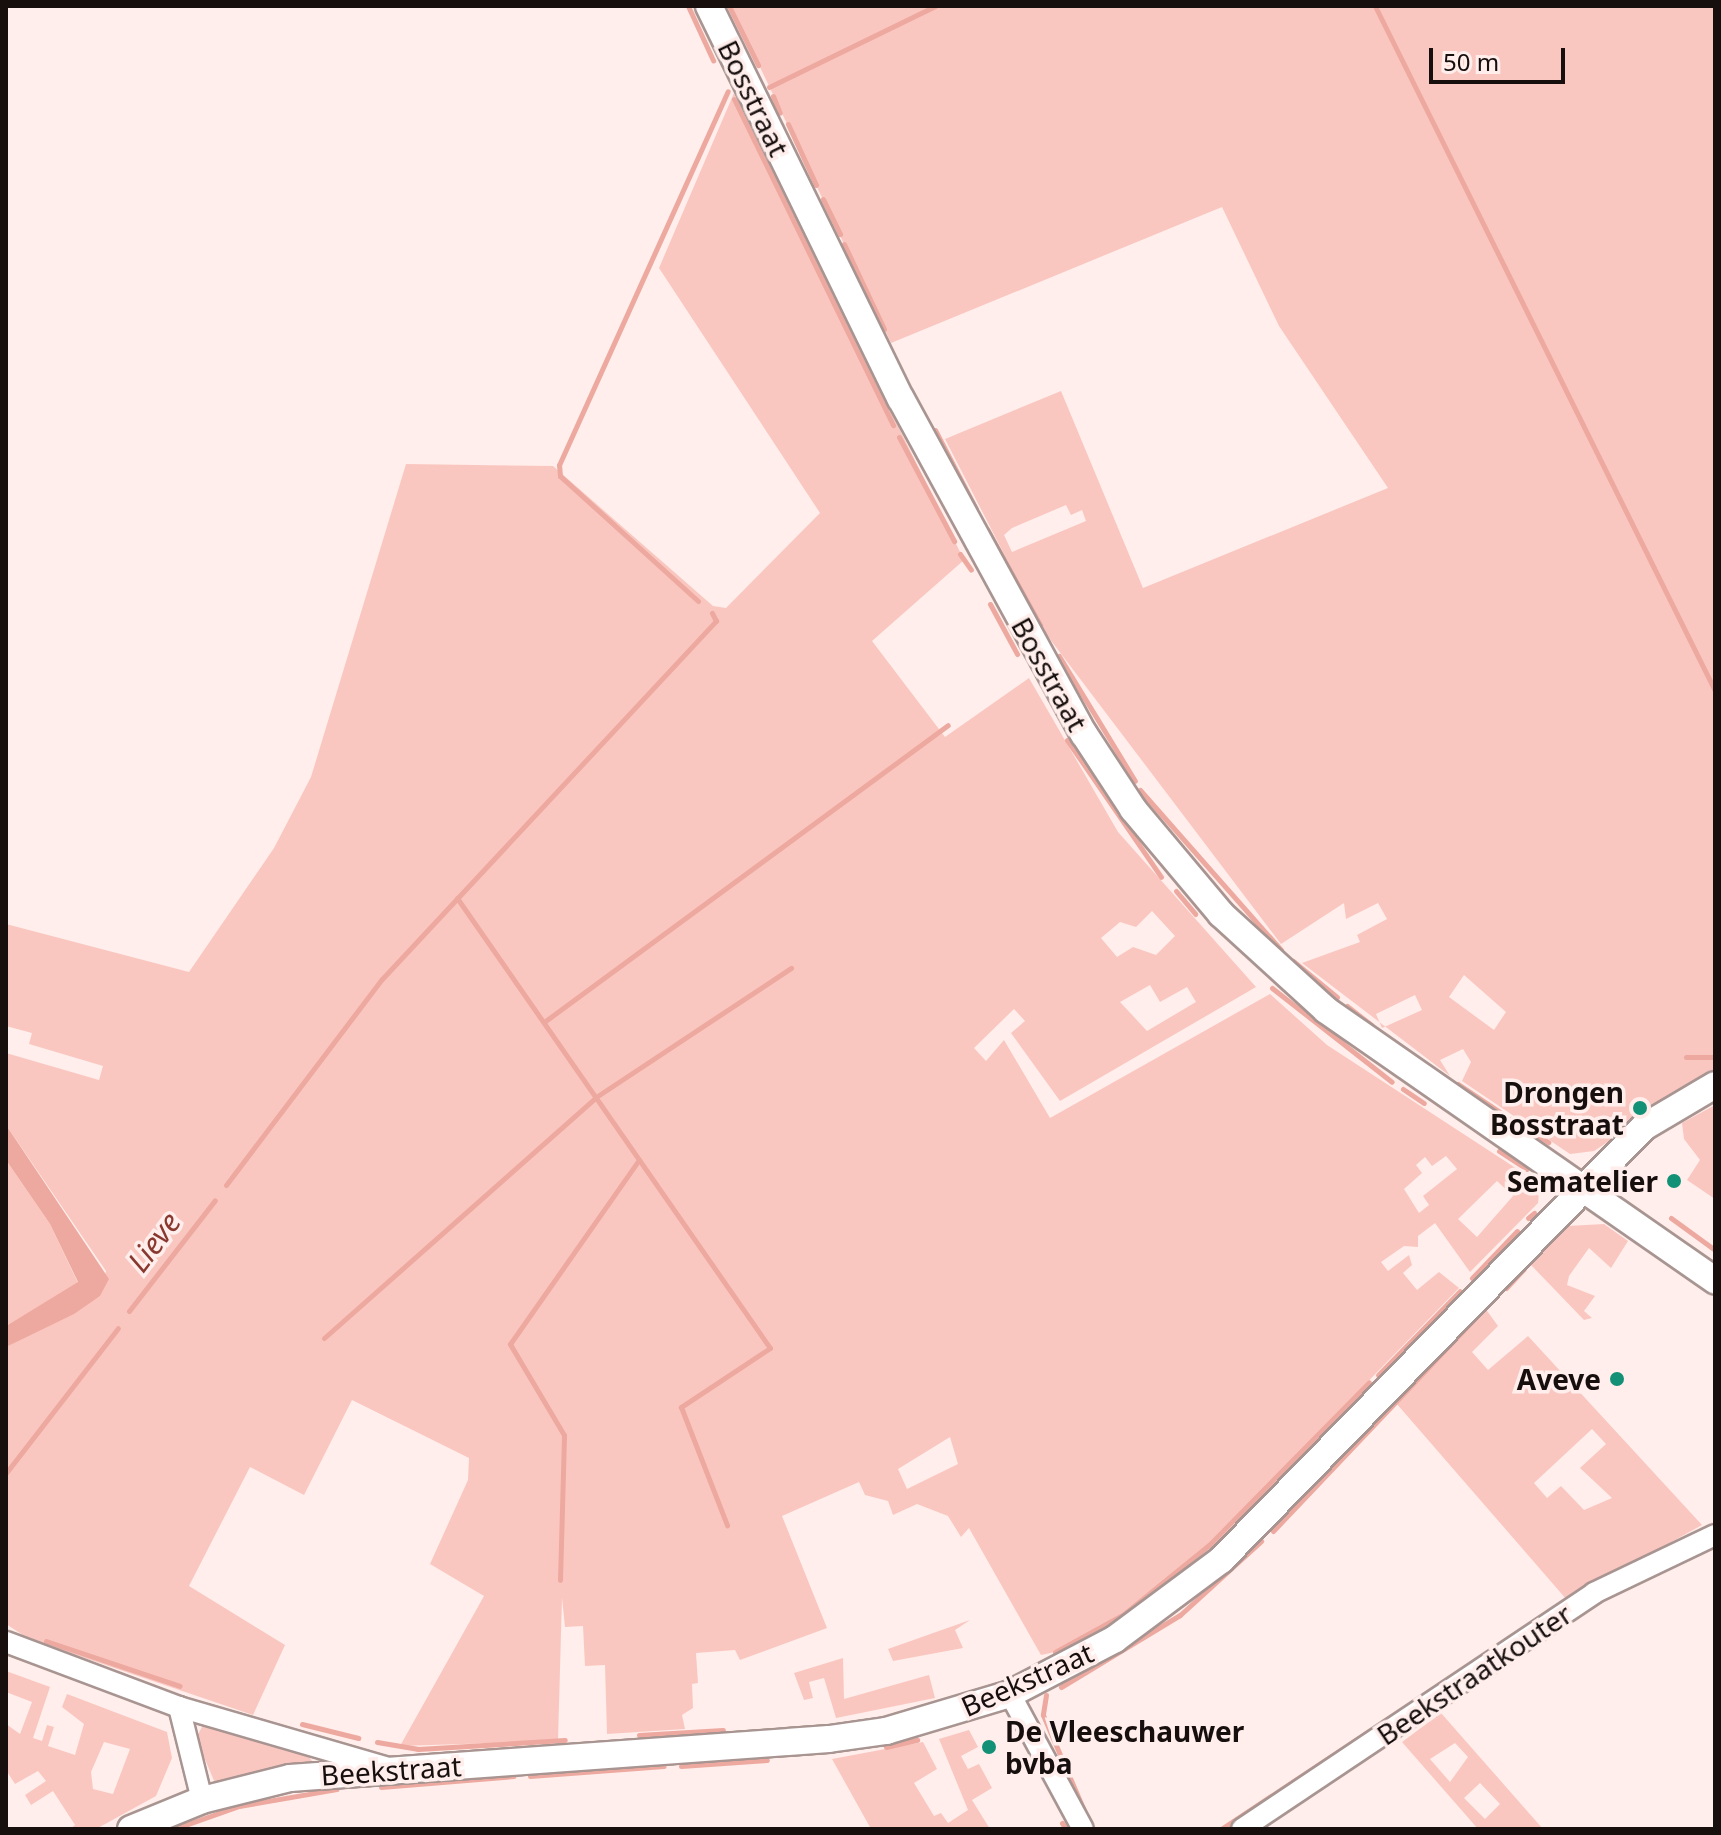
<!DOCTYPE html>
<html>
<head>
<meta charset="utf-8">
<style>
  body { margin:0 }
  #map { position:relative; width:1721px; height:1835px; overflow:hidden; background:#ffeeeb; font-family:"Noto Sans",sans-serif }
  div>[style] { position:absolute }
  .green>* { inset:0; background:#fac7c0 }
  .water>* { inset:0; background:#eda99f }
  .stream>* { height:5px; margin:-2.5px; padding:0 2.5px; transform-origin:2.5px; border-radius:2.5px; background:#eda99f }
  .roads { filter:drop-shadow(2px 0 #a89592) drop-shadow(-2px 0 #a89592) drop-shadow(0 2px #a89592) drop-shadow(0 -2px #a89592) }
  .minor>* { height:20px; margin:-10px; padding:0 10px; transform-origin:10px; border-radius:10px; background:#fff }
  .tertiary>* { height:26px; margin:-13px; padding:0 13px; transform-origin:13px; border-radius:13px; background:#fff }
  .dots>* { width:22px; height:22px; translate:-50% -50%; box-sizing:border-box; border:4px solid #ffeeeb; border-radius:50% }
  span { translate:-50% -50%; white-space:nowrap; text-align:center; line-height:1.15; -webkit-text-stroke:7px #ffeeeb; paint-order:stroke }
  .street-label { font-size:28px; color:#160f0e }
  .poi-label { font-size:28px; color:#160f0e; font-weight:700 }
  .right { translate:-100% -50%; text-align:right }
  .left { translate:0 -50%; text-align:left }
  .water-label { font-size:30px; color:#88382f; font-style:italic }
  .frame { position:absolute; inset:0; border:8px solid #160f0e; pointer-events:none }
  .scale { position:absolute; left:1429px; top:48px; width:136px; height:36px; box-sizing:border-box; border:4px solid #160f0e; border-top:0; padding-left:10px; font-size:24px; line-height:28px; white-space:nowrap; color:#160f0e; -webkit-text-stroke:6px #ffeeeb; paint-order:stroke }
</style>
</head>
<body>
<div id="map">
  <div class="green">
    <div style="clip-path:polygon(evenodd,731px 6px,1715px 6px,1715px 1072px,1594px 1151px,1570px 1154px,1462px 1081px,1471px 1062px,1463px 1049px,1440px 1060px,1450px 1076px,1302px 963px,1360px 942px,1357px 935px,1387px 919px,1378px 903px,1346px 919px,1344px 903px,1281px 944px,1043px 630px,945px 439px,1061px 391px,1143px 588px,1388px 488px,1279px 326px,1222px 207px,891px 343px,731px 6px,1066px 505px,1071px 515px,1082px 510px,1086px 521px,1012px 552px,1004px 535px,1012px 528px,1066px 505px,731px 6px,1464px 975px,1506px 1012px,1494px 1030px,1449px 997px,1464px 975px,731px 6px,1415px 995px,1422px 1010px,1382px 1028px,1376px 1014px,1415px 995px)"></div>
    <div style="clip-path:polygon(evenodd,734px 93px,964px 560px,872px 641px,945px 737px,1029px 678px,1118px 832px,1256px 987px,1060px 1101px,1011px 1033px,1025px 1021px,1014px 1009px,974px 1048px,986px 1061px,1004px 1040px,1050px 1118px,1270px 994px,1327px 1045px,1540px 1184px,1538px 1203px,1470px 1272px,1435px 1223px,1418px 1236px,1418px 1247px,1404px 1246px,1381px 1262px,1388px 1271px,1409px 1255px,1412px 1265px,1403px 1273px,1417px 1290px,1439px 1272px,1459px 1288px,1209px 1545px,1124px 1614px,1055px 1652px,1041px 1655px,969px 1528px,961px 1537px,948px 1516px,917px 1504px,893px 1515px,888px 1501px,865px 1495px,859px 1482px,782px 1516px,827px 1628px,740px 1660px,735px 1650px,696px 1653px,698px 1683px,692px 1684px,693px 1708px,682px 1715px,685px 1729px,607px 1734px,605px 1665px,585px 1666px,583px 1626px,565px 1627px,562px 1598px,558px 1741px,400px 1746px,484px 1596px,430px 1564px,468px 1480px,469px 1458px,352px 1400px,304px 1495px,250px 1467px,189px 1586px,285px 1645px,253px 1715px,29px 1639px,6px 1624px,6px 1347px,100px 1296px,106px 1271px,6px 1125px,6px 1053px,99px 1080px,103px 1066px,29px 1044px,32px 1033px,6px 1026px,6px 924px,189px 972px,274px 848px,311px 777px,406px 464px,553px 466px,713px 606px,726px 608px,820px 513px,659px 268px,734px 93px,1152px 911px,1175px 936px,1156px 955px,1133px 947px,1117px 957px,1101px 938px,1120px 922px,1136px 927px,1152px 911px,734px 93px,1150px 985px,1160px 1002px,1187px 987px,1196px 1002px,1147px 1031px,1120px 1002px,1150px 985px,734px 93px,1446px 1156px,1457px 1169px,1423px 1196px,1429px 1205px,1419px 1213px,1404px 1189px,1422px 1173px,1416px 1165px,1425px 1157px,1432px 1166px,1446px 1156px,734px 93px,1497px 1181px,1513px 1196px,1477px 1237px,1458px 1219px,1497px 1181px,734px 93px,950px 1437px,958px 1464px,907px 1489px,898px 1469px,950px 1437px)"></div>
    <div style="clip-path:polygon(1715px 1105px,1715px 1199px,1687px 1180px,1700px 1160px,1684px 1139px,1682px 1123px)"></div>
    <div style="clip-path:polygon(6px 1160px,50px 1224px,78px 1283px,6px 1326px)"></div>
    <div style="clip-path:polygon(1604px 1224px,1628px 1241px,1611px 1268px,1589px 1248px,1569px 1276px,1567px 1285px,1595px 1296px,1584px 1311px,1592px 1318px,1584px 1320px,1531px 1265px,1568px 1226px)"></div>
    <div style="clip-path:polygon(evenodd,1485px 1308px,1498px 1326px,1472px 1352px,1488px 1370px,1528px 1336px,1702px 1525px,1567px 1600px,1396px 1403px,1485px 1308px,1592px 1429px,1606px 1444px,1580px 1468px,1612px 1498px,1584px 1510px,1561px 1486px,1547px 1498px,1534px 1483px,1592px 1429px)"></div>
    <div style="clip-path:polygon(970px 1620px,955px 1630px,963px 1648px,893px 1661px,888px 1649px)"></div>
    <div style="clip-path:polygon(843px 1658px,844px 1699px,929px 1675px,935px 1698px,836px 1718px,824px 1678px,809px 1682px,813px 1698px,804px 1700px,794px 1673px)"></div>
    <div style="clip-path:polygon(evenodd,6px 1671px,50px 1687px,33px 1738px,42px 1741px,47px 1725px,54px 1727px,48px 1746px,75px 1755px,84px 1724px,62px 1707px,67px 1694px,167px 1732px,172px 1758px,156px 1796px,96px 1829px,70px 1829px,75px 1825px,53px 1791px,31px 1805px,25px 1795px,46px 1781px,38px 1771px,15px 1784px,6px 1770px,6px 1724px,20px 1734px,32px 1702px,6px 1692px,6px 1671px,104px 1742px,130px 1749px,113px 1794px,93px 1789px,91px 1772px,104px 1742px)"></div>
    <div style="clip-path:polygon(evenodd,1441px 1713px,1543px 1829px,1478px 1829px,1402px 1742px,1441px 1713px,1455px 1743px,1468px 1757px,1450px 1782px,1430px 1759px,1455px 1743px,1441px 1713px,1480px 1783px,1500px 1804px,1485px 1819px,1464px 1798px,1480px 1783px)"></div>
    <div style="clip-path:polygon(203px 1725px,307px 1754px,312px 1761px,215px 1783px,196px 1738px)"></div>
    <div style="clip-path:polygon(969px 1730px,978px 1747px,961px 1756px,968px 1769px,979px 1764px,992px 1788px,972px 1800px,990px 1829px,871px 1829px,832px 1759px,923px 1742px,937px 1769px,914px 1783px,934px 1816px,941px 1813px,948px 1823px,968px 1810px,939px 1739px)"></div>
  </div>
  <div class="water">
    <div style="clip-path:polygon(6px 1125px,109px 1279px,100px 1296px,74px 1314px,6px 1347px,6px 1326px,78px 1282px,50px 1224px,6px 1160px)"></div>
  </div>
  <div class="stream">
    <div style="left:688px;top:6px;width:60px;rotate:65.2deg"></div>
    <div style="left:729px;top:6px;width:66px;rotate:63.8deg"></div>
    <div style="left:1375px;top:6px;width:765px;rotate:63.6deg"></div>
    <div style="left:769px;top:87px;width:185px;rotate:-26deg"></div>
    <div style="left:773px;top:96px;width:18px;rotate:68deg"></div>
    <div style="left:734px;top:99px;width:363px;rotate:64deg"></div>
    <div style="left:788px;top:124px;width:67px;rotate:65.3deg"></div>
    <div style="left:823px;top:199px;width:39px;rotate:64deg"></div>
    <div style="left:844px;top:244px;width:94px;rotate:64.8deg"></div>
    <div style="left:935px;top:430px;width:89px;rotate:62.6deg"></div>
    <div style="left:899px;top:437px;width:118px;rotate:62.1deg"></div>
    <div style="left:987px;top:529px;width:110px;rotate:61.1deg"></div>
    <div style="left:960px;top:554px;width:19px;rotate:55deg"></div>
    <div style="left:698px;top:601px;width:186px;rotate:-137.8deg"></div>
    <div style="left:560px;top:476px;width:11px;rotate:-95deg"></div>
    <div style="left:559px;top:465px;width:410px;rotate:-65.7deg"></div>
    <div style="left:990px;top:604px;width:57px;rotate:61.6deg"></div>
    <div style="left:1059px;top:656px;width:146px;rotate:58.7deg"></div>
    <div style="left:1067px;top:740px;width:166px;rotate:55.5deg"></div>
    <div style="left:1140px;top:790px;width:213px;rotate:48.6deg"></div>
    <div style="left:1176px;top:891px;width:30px;rotate:50deg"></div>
    <div style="left:457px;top:898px;width:548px;rotate:55.18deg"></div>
    <div style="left:770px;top:1348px;width:107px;rotate:146.5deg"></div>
    <div style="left:681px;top:1407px;width:127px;rotate:68.7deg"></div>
    <div style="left:1293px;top:961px;width:57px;rotate:39.3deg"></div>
    <div style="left:1272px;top:988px;width:152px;rotate:38.1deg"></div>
    <div style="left:1347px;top:1006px;width:31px;rotate:38deg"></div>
    <div style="left:544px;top:1022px;width:501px;rotate:-36.32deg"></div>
    <div style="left:1686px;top:1057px;width:29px"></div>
    <div style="left:1458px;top:1084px;width:50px;rotate:33.7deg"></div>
    <div style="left:1403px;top:1089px;width:25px;rotate:34deg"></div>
    <div style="left:1511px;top:1119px;width:44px;rotate:31.9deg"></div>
    <div style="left:1499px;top:1151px;width:33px;rotate:33deg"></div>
    <div style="left:226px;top:1185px;width:258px;rotate:-52.9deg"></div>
    <div style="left:382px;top:979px;width:490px;rotate:-47deg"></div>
    <div style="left:716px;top:621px;width:9px;rotate:-117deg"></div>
    <div style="left:1528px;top:1218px;width:8px;rotate:-40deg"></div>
    <div style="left:1671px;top:1218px;width:54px;rotate:36deg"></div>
    <div style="left:1472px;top:1278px;width:65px;rotate:-46.2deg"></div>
    <div style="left:1506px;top:1288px;width:26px;rotate:-47deg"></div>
    <div style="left:129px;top:1311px;width:140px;rotate:-52.2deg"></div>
    <div style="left:324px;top:1338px;width:363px;rotate:-41.5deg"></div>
    <div style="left:596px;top:1097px;width:234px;rotate:-33.5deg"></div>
    <div style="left:1378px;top:1375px;width:117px;rotate:-45.7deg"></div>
    <div style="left:6px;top:1473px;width:183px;rotate:-52.3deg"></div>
    <div style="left:1273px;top:1531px;width:295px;rotate:-46.5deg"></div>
    <div style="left:560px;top:1580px;width:145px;rotate:-88.4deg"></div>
    <div style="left:564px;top:1435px;width:106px;rotate:-120.7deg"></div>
    <div style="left:510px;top:1344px;width:225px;rotate:-55deg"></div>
    <div style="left:46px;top:1641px;width:141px;rotate:18.6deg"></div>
    <div style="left:1055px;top:1652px;width:79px;rotate:-28.8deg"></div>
    <div style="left:1124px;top:1614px;width:109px;rotate:-39.1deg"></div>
    <div style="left:1209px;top:1545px;width:228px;rotate:-45.5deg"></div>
    <div style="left:1061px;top:1687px;width:139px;rotate:-31.2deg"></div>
    <div style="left:1180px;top:1615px;width:110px;rotate:-42.4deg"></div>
    <div style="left:1046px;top:1695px;width:20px;rotate:99deg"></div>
    <div style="left:1043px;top:1715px;width:107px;rotate:66.8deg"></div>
    <div style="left:302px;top:1724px;width:58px;rotate:14deg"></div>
    <div style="left:639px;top:1735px;width:84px;rotate:-3.4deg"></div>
    <div style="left:377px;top:1742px;width:42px;rotate:9.7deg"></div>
    <div style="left:418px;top:1749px;width:147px;rotate:-3.5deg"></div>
    <div style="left:886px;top:1747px;width:32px;rotate:-13deg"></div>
    <div style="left:681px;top:1766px;width:86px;rotate:-4deg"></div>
    <div style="left:530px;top:1776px;width:134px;rotate:-4.3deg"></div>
    <div style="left:381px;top:1787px;width:133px;rotate:-4.7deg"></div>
    <div style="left:1062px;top:1823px;width:7px;rotate:56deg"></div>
    <div style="left:174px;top:1829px;width:69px;rotate:-19.5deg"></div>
    <div style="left:239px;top:1806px;width:99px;rotate:-9.8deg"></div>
    <div style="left:1221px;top:1829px;width:328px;rotate:-33.5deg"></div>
  </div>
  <div class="roads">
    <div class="minor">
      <div style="left:6px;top:1642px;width:185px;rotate:20.6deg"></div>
      <div style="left:179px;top:1707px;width:215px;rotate:16.2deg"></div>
      <div style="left:1010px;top:1694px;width:153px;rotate:61.6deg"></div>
      <div style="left:179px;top:1707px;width:96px;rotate:76.1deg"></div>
      <div style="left:1242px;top:1829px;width:424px;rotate:-33.8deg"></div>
      <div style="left:1594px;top:1593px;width:134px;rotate:-25.6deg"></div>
    </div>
    <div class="tertiary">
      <div style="left:709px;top:6px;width:437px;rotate:64deg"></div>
      <div style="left:901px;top:399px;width:382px;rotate:61.4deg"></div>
      <div style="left:1084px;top:734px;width:90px;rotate:56.8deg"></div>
      <div style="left:1133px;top:809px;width:137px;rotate:50deg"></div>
      <div style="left:1221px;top:914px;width:142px;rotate:42.4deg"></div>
      <div style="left:1326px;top:1010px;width:474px;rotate:34.8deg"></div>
      <div style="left:131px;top:1829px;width:77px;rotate:-22.2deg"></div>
      <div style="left:202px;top:1800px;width:91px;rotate:-14deg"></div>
      <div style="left:290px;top:1778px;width:540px;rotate:-4.14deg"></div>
      <div style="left:829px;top:1739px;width:58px;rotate:-8deg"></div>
      <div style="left:886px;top:1731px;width:129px;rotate:-16.6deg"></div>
      <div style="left:1010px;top:1694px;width:119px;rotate:-27.6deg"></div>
      <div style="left:1115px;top:1639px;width:132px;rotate:-36.7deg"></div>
      <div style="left:1221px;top:1560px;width:605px;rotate:-45.67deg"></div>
      <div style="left:1644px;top:1127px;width:82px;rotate:-30.6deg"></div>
    </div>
  </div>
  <div class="dots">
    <div style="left:1640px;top:1108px;background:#129177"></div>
    <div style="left:1674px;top:1181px;background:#129177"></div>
    <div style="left:1617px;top:1379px;background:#129177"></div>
    <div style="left:989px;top:1747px;background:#129177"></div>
  </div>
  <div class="street-label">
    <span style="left:754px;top:98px;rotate:64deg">Bosstraat</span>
    <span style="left:1050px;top:674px;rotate:61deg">Bosstraat</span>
    <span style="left:1474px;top:1674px;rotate:-34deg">Beekstraatkouter</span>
    <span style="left:1027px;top:1679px;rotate:-24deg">Beekstraat</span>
    <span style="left:391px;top:1770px;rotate:-4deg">Beekstraat</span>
  </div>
  <div class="poi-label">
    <span class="right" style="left:1624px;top:1108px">Drongen<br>Bosstraat</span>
    <span class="right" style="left:1658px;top:1181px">Sematelier</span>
    <span class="right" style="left:1601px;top:1379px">Aveve</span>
    <span class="left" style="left:1005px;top:1747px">De Vleeschauwer<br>bvba</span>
  </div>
  <div class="water-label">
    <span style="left:154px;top:1242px;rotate:-53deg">Lieve</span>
  </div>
  <div class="frame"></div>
  <div class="scale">50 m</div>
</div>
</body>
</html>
